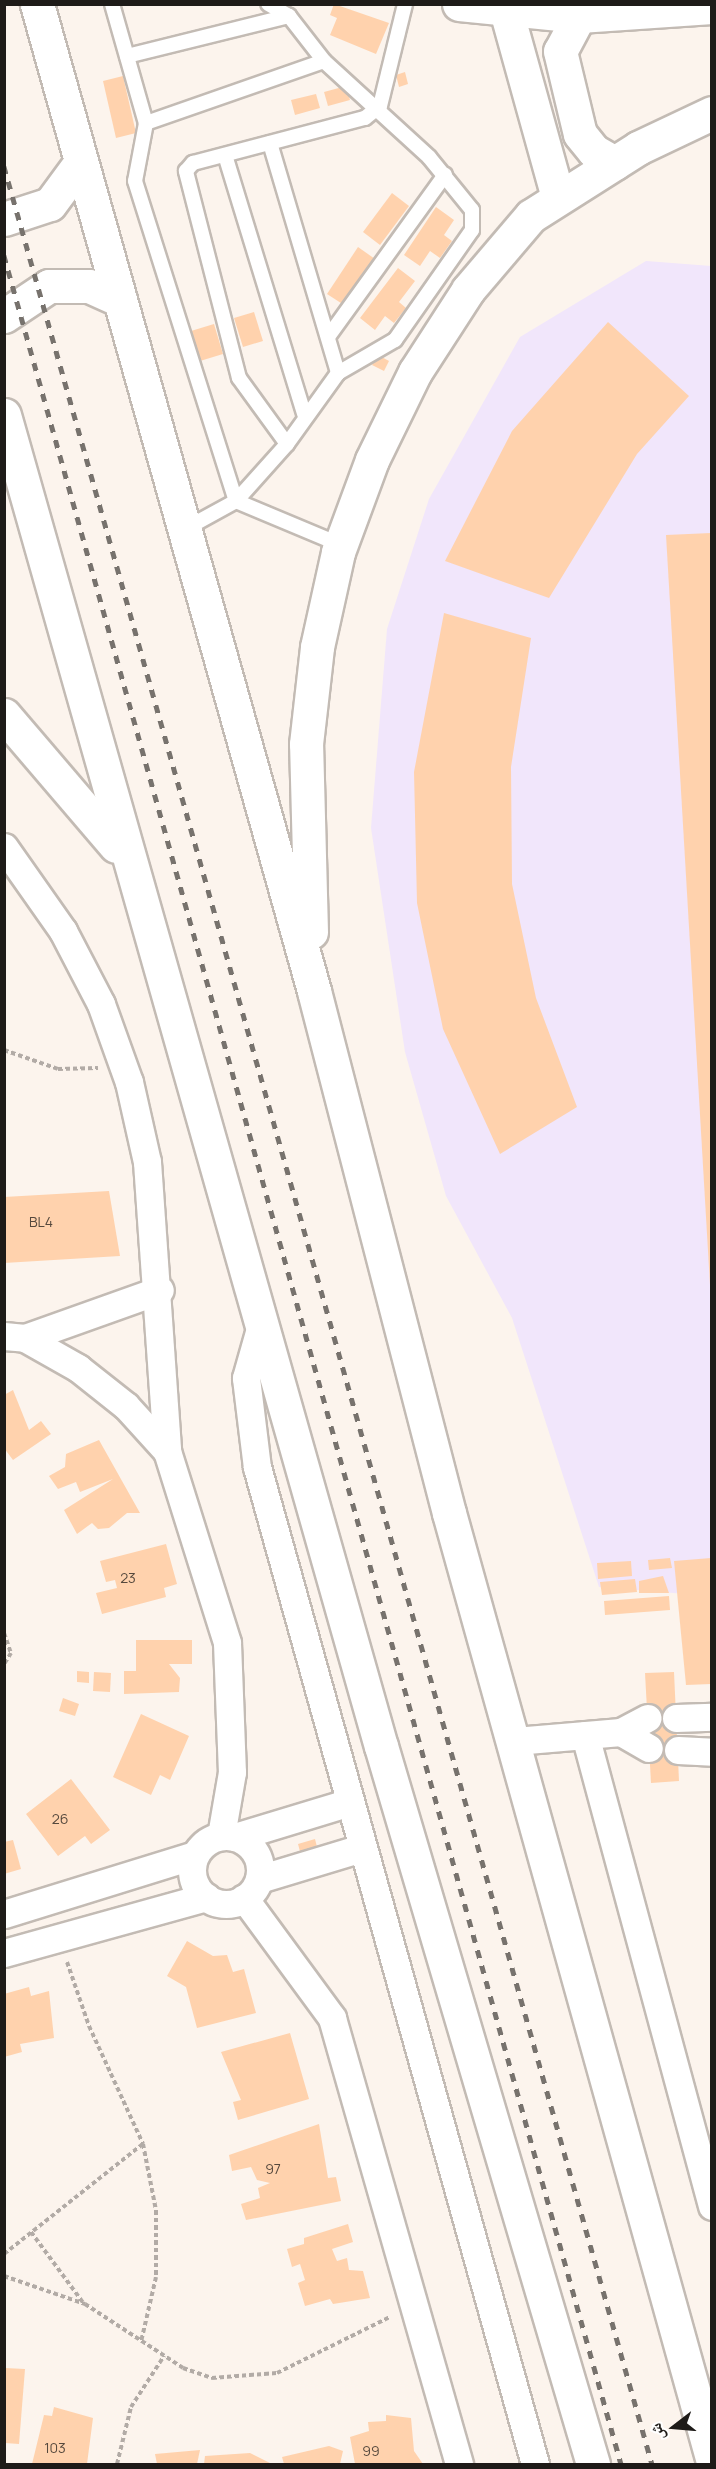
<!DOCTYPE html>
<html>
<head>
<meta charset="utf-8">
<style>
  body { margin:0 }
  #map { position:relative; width:716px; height:2469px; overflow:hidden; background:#fcf4ed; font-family:Manrope,"Noto Naskh Arabic",sans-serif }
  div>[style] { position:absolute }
  .commercial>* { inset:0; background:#f1e6fb }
  .building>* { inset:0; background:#ffd2ad }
  .path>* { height:4px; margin-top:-2px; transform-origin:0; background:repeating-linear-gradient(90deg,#b2aba6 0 4.5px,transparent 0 7.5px) }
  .roads { filter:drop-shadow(2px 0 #c3bbb4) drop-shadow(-2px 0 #c3bbb4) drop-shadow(0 2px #c3bbb4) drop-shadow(0 -2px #c3bbb4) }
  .lane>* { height:14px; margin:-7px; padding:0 7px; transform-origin:7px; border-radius:7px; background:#fff }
  .street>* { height:27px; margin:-13.5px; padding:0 13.5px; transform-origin:13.5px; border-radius:13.5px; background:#fff }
  .street>.ring { margin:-13.5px; padding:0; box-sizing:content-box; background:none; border:27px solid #fff; border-radius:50% }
  .secondary>* { height:33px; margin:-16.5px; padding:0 16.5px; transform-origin:16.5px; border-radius:16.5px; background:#fff }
  .rail>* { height:4.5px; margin-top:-2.25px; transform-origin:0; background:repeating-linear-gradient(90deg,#77726d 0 8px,transparent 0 16px) }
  span { translate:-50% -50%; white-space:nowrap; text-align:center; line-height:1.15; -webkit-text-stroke:6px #fff; paint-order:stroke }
  .number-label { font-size:14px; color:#56493d }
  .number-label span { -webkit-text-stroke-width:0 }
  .frame { position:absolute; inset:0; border:6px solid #1e1b18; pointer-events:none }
  .north { position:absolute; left:644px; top:2397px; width:60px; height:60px; -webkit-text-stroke:4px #fff; paint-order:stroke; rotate:254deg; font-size:16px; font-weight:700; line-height:24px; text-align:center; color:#1e1b18 }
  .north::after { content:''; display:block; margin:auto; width:21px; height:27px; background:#1e1b18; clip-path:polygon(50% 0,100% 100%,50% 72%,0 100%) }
</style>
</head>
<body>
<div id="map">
  <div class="commercial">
    <div style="clip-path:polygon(646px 261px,711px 266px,711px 1596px,599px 1587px,512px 1318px,446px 1196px,405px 1052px,371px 828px,387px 629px,429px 499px,520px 337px)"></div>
  </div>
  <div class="building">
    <div style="clip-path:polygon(334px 4px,389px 23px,376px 54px,330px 35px,337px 18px,330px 15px)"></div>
    <div style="clip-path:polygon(405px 72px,408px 84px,399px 87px,396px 75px)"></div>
    <div style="clip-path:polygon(123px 76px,136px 133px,116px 138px,103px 81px)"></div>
    <div style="clip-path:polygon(346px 86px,350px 100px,328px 106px,324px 92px)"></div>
    <div style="clip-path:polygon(316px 94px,320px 108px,295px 115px,291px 100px)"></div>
    <div style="clip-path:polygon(392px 193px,409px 206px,380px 245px,363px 232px)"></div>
    <div style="clip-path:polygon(436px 207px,454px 220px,444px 235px,452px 241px,440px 258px,430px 251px,420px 266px,404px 255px)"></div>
    <div style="clip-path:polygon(358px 247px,375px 259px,344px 305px,327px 294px)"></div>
    <div style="clip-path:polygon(398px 268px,415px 281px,399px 302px,406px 308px,394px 323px,385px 316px,375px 330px,360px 318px)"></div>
    <div style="clip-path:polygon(254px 312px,263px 341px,243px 347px,234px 318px)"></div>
    <div style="clip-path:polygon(608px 322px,689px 396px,637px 454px,549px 598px,445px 561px,512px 431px)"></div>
    <div style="clip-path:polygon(214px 324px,223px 354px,200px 361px,191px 331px)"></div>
    <div style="clip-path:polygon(378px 355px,389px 361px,384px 371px,372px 365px)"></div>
    <div style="clip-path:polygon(711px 533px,711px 1285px,710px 1285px,666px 535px)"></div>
    <div style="clip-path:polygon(444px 613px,531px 638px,511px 767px,512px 884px,536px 998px,577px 1107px,500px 1154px,443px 1029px,417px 903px,414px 772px)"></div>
    <div style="clip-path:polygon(109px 1191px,120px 1256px,4px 1263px,4px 1197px)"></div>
    <div style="clip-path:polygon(13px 1390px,29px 1430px,41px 1421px,51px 1434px,13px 1460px,4px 1448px,4px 1395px)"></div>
    <div style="clip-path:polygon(99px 1440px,140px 1513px,127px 1513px,109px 1528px,98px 1529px,92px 1523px,77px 1534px,64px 1510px,113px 1479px,80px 1492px,76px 1482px,58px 1489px,49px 1476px,65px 1467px,66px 1454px)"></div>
    <div style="clip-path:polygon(166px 1544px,177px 1584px,164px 1588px,166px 1597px,102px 1614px,96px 1593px,117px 1588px,115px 1580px,106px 1582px,100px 1561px)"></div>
    <div style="clip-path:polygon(670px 1558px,672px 1568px,649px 1570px,648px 1560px)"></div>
    <div style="clip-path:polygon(711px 1558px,711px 1684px,686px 1685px,674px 1561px)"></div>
    <div style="clip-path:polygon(631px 1561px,632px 1576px,598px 1579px,597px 1563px)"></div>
    <div style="clip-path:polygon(663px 1576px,669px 1593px,639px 1593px,639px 1581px)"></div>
    <div style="clip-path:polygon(635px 1579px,637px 1592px,602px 1595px,600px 1582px)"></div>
    <div style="clip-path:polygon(669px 1596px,670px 1610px,605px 1615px,604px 1601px)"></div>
    <div style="clip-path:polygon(136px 1640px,192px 1640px,192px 1664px,169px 1664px,180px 1678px,179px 1692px,124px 1694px,124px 1671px,136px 1671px)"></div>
    <div style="clip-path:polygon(77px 1671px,89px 1672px,89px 1683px,77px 1682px)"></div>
    <div style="clip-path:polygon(94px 1672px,111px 1673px,110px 1692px,93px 1691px)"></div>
    <div style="clip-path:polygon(674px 1672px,679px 1781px,651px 1783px,645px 1673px)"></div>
    <div style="clip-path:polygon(63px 1698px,79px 1704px,75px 1716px,59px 1711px)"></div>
    <div style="clip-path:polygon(141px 1714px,189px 1736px,170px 1780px,160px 1775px,151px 1795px,113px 1777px)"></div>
    <div style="clip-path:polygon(71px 1779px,110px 1830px,91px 1844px,85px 1836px,58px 1856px,26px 1814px)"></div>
    <div style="clip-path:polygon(315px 1839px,319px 1855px,302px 1859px,298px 1844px)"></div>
    <div style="clip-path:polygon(13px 1840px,21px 1869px,4px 1874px,4px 1842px)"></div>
    <div style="clip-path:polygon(187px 1941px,213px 1956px,227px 1955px,233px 1972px,244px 1969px,256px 2013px,197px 2028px,186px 1987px,167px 1976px)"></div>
    <div style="clip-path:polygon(29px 1987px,31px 1996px,49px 1991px,54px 2038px,20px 2044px,22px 2052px,4px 2057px,4px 1994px)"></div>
    <div style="clip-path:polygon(290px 2033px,309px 2099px,238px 2120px,233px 2102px,241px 2100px,221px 2052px)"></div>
    <div style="clip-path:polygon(319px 2124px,328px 2178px,336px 2177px,341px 2201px,246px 2220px,241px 2204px,260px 2198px,258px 2188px,270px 2183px,257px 2180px,251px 2167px,232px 2171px,229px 2155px)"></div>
    <div style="clip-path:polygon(348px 2224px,353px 2242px,332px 2249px,337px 2261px,347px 2258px,349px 2270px,363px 2271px,370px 2298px,333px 2304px,330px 2299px,305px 2306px,298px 2283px,305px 2280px,300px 2264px,292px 2267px,287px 2249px,304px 2244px,304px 2238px)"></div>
    <div style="clip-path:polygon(5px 2368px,25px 2369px,19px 2444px,5px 2443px)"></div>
    <div style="clip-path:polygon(54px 2407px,93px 2418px,87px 2464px,32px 2464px,44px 2415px,52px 2416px)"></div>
    <div style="clip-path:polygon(386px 2415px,411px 2418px,414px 2451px,423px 2464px,355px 2464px,350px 2437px,369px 2431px,368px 2422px,386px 2421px)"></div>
    <div style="clip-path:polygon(329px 2446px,343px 2451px,340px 2464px,284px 2464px,282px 2457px)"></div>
    <div style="clip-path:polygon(200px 2450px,197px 2464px,157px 2464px,155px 2454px)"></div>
    <div style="clip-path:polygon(250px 2453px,272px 2464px,204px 2464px,205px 2456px)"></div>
  </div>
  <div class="path">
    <div style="left:4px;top:1050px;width:57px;rotate:19.4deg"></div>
    <div style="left:58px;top:1069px;width:40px;rotate:-1.4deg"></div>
    <div style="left:4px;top:1633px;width:21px;rotate:71deg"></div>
    <div style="left:11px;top:1653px;width:13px;rotate:122deg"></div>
    <div style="left:67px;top:1962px;width:68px;rotate:71deg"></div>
    <div style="left:89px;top:2026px;width:130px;rotate:65.4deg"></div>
    <div style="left:143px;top:2144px;width:67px;rotate:78.9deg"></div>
    <div style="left:156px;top:2210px;width:67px;rotate:90deg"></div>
    <div style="left:156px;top:2277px;width:67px;rotate:103deg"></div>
    <div style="left:31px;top:2232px;width:89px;rotate:53.6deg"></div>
    <div style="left:4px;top:2254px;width:177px;rotate:-38.4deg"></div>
    <div style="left:4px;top:2276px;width:86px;rotate:19.1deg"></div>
    <div style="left:85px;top:2304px;width:117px;rotate:33.1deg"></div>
    <div style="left:183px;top:2368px;width:31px;rotate:19deg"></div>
    <div style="left:212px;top:2378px;width:65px;rotate:-4.4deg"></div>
    <div style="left:277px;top:2373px;width:126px;rotate:-26.4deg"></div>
    <div style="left:117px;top:2464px;width:59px;rotate:-76.2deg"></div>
    <div style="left:131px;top:2407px;width:61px;rotate:-57.1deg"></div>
  </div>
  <div class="roads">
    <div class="lane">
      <div style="left:112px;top:4px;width:124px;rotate:74.1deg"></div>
      <div style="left:146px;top:123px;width:188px;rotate:-19.2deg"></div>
      <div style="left:127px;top:56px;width:167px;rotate:-13.9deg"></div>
      <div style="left:146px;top:123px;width:59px;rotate:100.7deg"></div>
      <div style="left:135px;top:181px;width:336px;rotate:72.5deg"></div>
      <div style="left:236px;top:501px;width:114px;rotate:22.7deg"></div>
      <div style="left:270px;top:143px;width:240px;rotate:73.5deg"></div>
      <div style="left:225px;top:155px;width:271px;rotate:73deg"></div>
      <div style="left:328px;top:337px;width:200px;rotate:-54.2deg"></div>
      <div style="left:287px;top:444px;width:82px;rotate:-126deg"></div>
      <div style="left:239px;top:378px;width:214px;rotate:-104.4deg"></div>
      <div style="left:186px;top:171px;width:11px;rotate:-49deg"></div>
      <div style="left:193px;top:163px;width:178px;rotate:-14.7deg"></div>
      <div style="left:365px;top:118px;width:19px;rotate:-39deg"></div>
      <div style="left:380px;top:106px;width:105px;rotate:-76.2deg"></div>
      <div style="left:185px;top:529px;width:58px;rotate:-28.8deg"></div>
      <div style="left:236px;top:501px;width:76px;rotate:-48.2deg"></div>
      <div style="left:287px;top:444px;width:87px;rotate:-54.3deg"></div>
      <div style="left:338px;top:373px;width:66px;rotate:-30.1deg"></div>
      <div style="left:395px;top:340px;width:134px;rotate:-55deg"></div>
      <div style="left:472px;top:230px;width:20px;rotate:-90deg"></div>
      <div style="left:472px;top:210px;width:68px;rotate:-129.1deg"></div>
      <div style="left:429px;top:157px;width:142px;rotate:-137.6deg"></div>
      <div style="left:324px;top:61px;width:57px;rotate:-127.9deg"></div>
      <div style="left:289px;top:16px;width:24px;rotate:-150deg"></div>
    </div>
    <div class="street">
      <div style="left:4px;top:847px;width:103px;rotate:54.9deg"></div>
      <div style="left:63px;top:931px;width:82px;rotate:62.5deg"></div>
      <div style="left:101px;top:1004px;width:83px;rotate:70.3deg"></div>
      <div style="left:129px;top:1082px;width:82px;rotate:77.3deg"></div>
      <div style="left:147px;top:1162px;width:290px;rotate:86deg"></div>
      <div style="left:167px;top:1451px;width:201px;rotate:72.6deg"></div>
      <div style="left:227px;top:1643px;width:129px;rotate:87.8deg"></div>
      <div style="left:232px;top:1772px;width:65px;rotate:99.8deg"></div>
      <div style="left:261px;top:1325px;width:55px;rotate:105.8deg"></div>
      <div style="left:246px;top:1378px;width:90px;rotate:83deg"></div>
      <div style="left:257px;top:1467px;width:1035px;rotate:74.42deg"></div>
      <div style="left:4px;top:1336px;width:21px;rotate:5deg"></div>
      <div style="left:25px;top:1338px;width:61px;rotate:29.5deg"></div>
      <div style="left:78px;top:1368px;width:61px;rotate:38.4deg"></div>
      <div style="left:126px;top:1406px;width:61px;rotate:47.7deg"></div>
      <div style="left:25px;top:1338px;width:143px;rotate:-19.6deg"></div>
      <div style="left:676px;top:1718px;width:36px;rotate:-2deg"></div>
      <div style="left:621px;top:1732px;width:32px;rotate:30deg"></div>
      <div style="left:585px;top:1735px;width:488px;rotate:74.9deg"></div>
      <div style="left:515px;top:1741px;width:106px;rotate:-4.9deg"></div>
      <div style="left:621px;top:1732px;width:30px;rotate:-28deg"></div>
      <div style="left:678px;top:1750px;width:34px;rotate:3deg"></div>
      <div class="ring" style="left:192px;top:1836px;width:41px;height:41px"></div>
      <div style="left:235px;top:1837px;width:120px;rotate:-16.9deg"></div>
      <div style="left:259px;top:1879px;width:108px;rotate:-16.8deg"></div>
      <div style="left:244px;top:1898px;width:149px;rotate:53.7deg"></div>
      <div style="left:332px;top:2018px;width:464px;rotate:74.1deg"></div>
      <div style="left:4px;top:1914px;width:200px;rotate:-17.2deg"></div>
      <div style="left:4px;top:1953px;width:210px;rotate:-15.5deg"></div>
    </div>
    <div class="secondary">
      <div style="left:37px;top:4px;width:1025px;rotate:74.32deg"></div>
      <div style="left:314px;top:991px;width:539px;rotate:75.5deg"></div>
      <div style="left:449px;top:1513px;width:981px;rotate:74.45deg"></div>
      <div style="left:459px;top:4px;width:121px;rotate:5.7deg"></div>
      <div style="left:579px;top:16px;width:133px;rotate:-3.9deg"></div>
      <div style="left:506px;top:10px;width:194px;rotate:74.5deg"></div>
      <div style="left:579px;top:16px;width:40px;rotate:118deg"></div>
      <div style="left:560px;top:51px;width:85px;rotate:76.5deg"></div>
      <div style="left:580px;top:134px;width:22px;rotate:51deg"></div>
      <div style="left:594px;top:151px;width:24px;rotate:30deg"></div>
      <div style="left:4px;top:219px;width:48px;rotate:-18.1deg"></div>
      <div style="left:50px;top:204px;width:52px;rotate:-53.6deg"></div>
      <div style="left:4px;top:316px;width:54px;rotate:-33.7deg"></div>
      <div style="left:49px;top:286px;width:40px"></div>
      <div style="left:89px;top:286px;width:34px;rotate:24deg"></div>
      <div style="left:4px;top:415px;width:1383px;rotate:74.19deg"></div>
      <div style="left:381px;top:1746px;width:749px;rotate:73.55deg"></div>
      <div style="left:4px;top:715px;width:172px;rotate:49.5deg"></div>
      <div style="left:311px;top:932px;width:188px;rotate:-91.5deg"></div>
      <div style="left:306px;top:744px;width:98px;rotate:-83.5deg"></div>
      <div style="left:317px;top:647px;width:97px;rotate:-77.5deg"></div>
      <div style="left:338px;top:552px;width:98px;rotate:-69.7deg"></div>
      <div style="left:372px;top:460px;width:98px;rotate:-64deg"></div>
      <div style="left:415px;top:372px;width:98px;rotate:-57.1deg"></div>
      <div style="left:468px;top:290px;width:97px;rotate:-49.6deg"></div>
      <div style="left:531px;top:216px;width:127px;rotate:-32.4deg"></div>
      <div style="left:638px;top:148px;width:82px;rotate:-25.3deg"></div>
    </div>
  </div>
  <div class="rail">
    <div style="left:4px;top:166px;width:2388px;rotate:74.25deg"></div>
    <div style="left:4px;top:255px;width:2294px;rotate:74.39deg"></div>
  </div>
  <div class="number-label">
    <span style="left:41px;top:1222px">BL4</span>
    <span style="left:128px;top:1578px">23</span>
    <span style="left:60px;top:1819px">26</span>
    <span style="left:273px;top:2169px">97</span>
    <span style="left:55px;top:2448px">103</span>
    <span style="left:371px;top:2451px">99</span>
  </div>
  <div class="frame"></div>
  <div class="north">ش</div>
</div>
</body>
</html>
